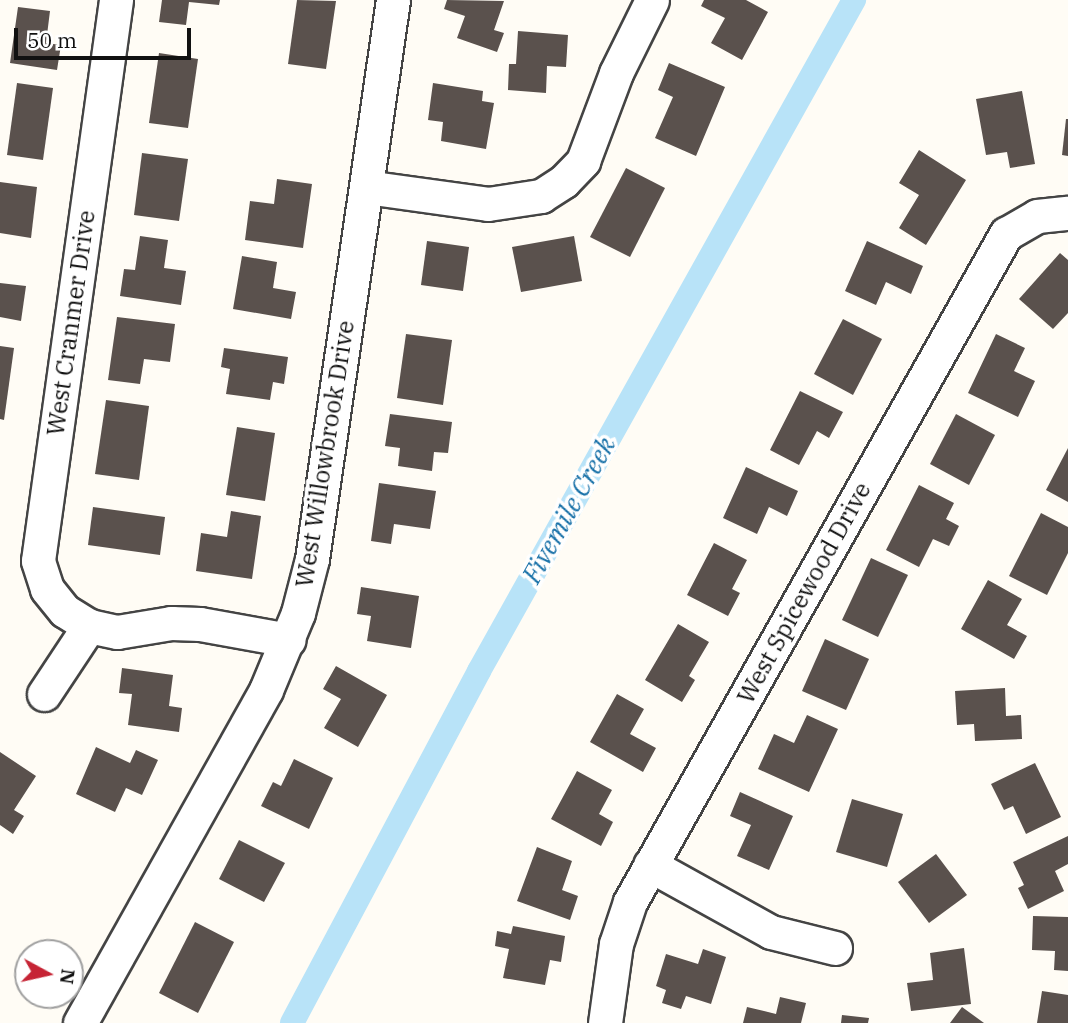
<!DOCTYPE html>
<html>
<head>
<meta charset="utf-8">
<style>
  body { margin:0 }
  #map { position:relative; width:1068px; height:1023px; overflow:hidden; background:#fffcf5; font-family:"IBM Plex Serif",serif }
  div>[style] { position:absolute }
  .canal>* { height:24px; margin:-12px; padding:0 12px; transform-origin:12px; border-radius:12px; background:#b8e3f8 }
  .building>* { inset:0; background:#5a514d }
  .roads { filter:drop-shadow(2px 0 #444) drop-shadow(-2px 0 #444) drop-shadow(0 2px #444) drop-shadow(0 -2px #444) }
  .minor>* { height:33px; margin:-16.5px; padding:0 16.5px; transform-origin:16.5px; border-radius:16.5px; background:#fff }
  span { translate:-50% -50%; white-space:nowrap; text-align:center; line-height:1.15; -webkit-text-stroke:7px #fff; paint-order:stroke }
  .street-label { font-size:24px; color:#111 }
  .water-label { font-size:26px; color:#156fa7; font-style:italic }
  .north { position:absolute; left:14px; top:939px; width:70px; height:70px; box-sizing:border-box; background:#fff; border:2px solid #a0a0a0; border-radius:50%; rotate:98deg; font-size:19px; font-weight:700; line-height:28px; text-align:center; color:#111 }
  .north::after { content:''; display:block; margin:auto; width:24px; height:32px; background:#c62435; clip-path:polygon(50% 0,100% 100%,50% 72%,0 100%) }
  .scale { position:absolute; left:14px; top:28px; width:177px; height:32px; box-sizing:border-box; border:4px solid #111; border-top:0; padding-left:9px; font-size:21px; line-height:24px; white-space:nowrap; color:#111; -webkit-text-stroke:5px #fff; paint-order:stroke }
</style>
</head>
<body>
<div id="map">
  <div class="canal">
    <div style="left:292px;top:1023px;width:399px;rotate:-62deg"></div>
    <div style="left:479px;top:671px;width:769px;rotate:-60.8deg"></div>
  </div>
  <div class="building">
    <div style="clip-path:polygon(162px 0,220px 0,219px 5px,189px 2px,186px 25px,159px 22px)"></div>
    <div style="clip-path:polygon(297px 0,336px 1px,326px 69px,288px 64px)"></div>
    <div style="clip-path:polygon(447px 0,504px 1px,494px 30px,504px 33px,497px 52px,457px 38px,465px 16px,444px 9px)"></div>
    <div style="clip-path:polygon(704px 0,746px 0,768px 12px,742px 60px,711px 43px,725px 18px,701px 6px)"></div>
    <div style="clip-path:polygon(18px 7px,50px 11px,46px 43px,61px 45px,57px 70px,10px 63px)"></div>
    <div style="clip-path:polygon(518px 31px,568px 35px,566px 67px,547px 66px,546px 93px,508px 90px,509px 64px,516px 64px)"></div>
    <div style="clip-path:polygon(159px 53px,198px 59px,188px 128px,149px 123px)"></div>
    <div style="clip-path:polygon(669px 63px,725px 87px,696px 156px,655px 138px,673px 97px,658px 90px)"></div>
    <div style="clip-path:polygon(17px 83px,53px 88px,43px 160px,7px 155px)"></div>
    <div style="clip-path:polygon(433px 83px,483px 91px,482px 101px,494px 103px,486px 149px,441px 141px,443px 122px,428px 120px)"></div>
    <div style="clip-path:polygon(1022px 91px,1035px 164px,1010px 168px,1007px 152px,986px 155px,976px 99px)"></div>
    <div style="clip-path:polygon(1066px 119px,1068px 119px,1068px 156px,1062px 155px)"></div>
    <div style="clip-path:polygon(919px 150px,966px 180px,926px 245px,899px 228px,919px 195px,899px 183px)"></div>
    <div style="clip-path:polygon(142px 153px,188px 159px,179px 221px,134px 215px)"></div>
    <div style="clip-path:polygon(626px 168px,665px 188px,630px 257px,590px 237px)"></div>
    <div style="clip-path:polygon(277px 179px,312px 184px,303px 248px,245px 240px,250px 201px,274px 204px)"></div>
    <div style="clip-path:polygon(0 182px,37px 187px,31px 238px,0 233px)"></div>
    <div style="clip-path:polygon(140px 236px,168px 240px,164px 268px,186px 271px,181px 305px,120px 296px,124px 269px,135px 270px)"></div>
    <div style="clip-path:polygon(574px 236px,582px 281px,521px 292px,512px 247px)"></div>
    <div style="clip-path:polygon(427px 241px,469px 247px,463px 291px,421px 285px)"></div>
    <div style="clip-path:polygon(867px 241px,923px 266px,911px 294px,886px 282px,876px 305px,845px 291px)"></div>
    <div style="clip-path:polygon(1060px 253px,1068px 260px,1068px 313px,1053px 329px,1019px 299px)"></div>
    <div style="clip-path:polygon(242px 256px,277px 262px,273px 288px,296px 292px,291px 319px,233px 309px)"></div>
    <div style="clip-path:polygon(0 283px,26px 286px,21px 321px,0 317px)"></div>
    <div style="clip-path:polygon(117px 317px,175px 324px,170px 362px,144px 359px,140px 384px,108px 380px)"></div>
    <div style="clip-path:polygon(843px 319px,882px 339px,853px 395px,814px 374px)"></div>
    <div style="clip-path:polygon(406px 334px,452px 340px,443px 405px,397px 398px)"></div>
    <div style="clip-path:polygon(996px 334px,1025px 348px,1014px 371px,1035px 381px,1018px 417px,968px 393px)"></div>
    <div style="clip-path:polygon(0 346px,14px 348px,4px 420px,0 419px)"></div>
    <div style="clip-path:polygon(224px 348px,288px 357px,284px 384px,273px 382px,270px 400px,226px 394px,230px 369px,221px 367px)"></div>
    <div style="clip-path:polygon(800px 391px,843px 412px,829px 438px,817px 431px,799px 465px,770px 450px)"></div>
    <div style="clip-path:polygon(106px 400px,149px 406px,139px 480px,95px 474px)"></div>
    <div style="clip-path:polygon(390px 414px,452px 422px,448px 453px,434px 452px,432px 471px,398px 466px,400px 448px,385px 446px)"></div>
    <div style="clip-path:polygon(956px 414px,995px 435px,969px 485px,930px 464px)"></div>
    <div style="clip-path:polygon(237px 427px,275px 433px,265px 501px,226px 495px)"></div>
    <div style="clip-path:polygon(1068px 448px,1068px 502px,1046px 490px)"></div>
    <div style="clip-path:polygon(746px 467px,798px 491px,787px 516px,769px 507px,757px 534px,723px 518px)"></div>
    <div style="clip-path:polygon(379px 483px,436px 491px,430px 529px,394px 524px,391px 544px,371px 541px)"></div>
    <div style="clip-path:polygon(919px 485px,954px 503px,946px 519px,959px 526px,949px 546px,933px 539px,919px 567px,886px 550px)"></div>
    <div style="clip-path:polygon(93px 507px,165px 517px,160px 555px,88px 545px)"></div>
    <div style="clip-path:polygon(231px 511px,261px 516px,252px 579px,196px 571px,201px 533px,227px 537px)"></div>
    <div style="clip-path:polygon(1041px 513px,1068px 527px,1068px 553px,1047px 595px,1009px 576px)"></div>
    <div style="clip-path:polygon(714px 543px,747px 560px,732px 589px,740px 593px,728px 616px,687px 595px)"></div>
    <div style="clip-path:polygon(871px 558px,908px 575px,878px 637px,842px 620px)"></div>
    <div style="clip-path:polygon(988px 580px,1022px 599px,1007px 625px,1027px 636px,1014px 659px,961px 629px)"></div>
    <div style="clip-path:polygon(361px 587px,419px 596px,411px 648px,367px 641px,371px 616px,357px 614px)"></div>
    <div style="clip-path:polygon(678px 624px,709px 642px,689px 676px,695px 680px,682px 702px,645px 680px)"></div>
    <div style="clip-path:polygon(825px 639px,869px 659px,846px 710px,802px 691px)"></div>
    <div style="clip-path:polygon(336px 666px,387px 695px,358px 747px,324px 728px,341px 699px,323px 689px)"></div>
    <div style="clip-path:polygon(122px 668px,173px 675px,169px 706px,182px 708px,179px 732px,128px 725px,132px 694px,119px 693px)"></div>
    <div style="clip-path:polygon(1005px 688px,1006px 716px,1021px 715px,1022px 739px,975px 741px,974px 724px,957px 725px,955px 691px)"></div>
    <div style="clip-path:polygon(617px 694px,644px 709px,630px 734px,656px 748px,643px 772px,590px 742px)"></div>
    <div style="clip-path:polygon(807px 715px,838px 729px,809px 792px,758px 769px,774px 734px,794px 743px)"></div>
    <div style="clip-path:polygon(96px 747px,130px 763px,136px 750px,158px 760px,142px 795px,126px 788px,115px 812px,76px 794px)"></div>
    <div style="clip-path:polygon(0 752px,36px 776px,14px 810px,24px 816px,13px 834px,0 825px)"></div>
    <div style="clip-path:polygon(294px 759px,333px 778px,309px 829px,261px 806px,273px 782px,281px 786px)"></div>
    <div style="clip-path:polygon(1035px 763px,1061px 817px,1026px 834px,1013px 806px,1004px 810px,991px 784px)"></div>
    <div style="clip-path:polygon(577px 771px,612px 790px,599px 814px,613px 822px,601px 846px,551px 819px)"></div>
    <div style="clip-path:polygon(740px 792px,793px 816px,769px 870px,737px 856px,751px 825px,730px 816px)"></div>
    <div style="clip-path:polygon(852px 799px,903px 814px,887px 867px,836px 852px)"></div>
    <div style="clip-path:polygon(1068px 836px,1068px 864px,1055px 871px,1064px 891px,1028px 909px,1018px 888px,1024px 885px,1013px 862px)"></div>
    <div style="clip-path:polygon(239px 840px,285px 863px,264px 902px,219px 879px)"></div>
    <div style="clip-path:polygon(537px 847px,572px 861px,562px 890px,578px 896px,570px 920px,517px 901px)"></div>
    <div style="clip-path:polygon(936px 854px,967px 895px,929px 923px,898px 882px)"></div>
    <div style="clip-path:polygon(1033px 916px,1068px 917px,1068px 971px,1054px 970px,1055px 951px,1032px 950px)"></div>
    <div style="clip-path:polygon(195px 922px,234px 942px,198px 1013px,159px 993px)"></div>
    <div style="clip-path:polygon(513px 926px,565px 936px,561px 962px,550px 960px,545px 985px,503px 978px,509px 949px,495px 946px,497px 931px,511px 934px)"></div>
    <div style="clip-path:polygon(964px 948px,971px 1004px,911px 1011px,907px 983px,933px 980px,930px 953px)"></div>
    <div style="clip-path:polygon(703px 949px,726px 957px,711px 1004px,686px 996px,681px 1009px,662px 1003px,666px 990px,656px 986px,666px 954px,698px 964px)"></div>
    <div style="clip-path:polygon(1042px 991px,1068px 995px,1068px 1023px,1037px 1023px)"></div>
    <div style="clip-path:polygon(780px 997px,806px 1003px,801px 1023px,743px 1023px,747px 1007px,776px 1014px)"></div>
    <div style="clip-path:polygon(962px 1007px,984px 1023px,950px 1023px)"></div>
    <div style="clip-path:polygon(842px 1015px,869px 1018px,868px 1023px,841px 1023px)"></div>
  </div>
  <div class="roads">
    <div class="minor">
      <div style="left:116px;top:0;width:566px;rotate:97.92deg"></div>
      <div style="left:38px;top:561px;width:29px;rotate:72deg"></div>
      <div style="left:47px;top:589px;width:28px;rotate:51deg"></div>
      <div style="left:65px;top:611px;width:28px;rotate:32deg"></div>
      <div style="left:89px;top:626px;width:29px;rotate:12deg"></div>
      <div style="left:117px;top:632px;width:55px;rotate:-9.5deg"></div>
      <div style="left:171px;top:623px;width:29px;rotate:2deg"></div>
      <div style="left:200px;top:624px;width:90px;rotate:10.2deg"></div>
      <div style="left:366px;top:187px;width:123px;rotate:7.9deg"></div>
      <div style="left:488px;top:204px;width:54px;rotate:-8.6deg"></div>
      <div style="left:541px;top:196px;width:27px;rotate:-33deg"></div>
      <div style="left:564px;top:181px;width:28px;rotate:-46deg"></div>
      <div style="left:583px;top:161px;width:94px;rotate:-69.4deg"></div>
      <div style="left:616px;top:73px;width:81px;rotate:-63.7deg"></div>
      <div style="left:44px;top:694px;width:82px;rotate:-56.5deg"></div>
      <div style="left:650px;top:865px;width:138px;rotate:29deg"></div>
      <div style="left:771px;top:932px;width:66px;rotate:14deg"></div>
      <div style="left:80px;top:1023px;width:381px;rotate:-60.8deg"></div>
      <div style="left:266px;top:690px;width:83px;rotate:-67.4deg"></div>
      <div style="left:298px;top:613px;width:56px;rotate:-75.5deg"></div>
      <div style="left:312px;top:559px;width:565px;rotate:-81.76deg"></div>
      <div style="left:605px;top:1023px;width:80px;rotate:-82.1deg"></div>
      <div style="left:616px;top:944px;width:44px;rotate:-71.6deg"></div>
      <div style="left:630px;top:902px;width:767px;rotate:-60.63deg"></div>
      <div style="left:1006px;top:234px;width:36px;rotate:-30deg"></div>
      <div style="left:1037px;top:216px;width:31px;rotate:-6deg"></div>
    </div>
  </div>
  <div class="street-label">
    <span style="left:71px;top:323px;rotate:-82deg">West Cranmer Drive</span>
    <span style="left:325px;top:454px;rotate:-81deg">West Willowbrook Drive</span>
    <span style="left:804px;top:593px;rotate:-61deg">West Spicewood Drive</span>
  </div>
  <div class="water-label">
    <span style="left:569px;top:510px;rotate:-61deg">Fivemile Creek</span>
  </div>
  <div class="north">N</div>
  <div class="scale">50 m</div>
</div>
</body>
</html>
